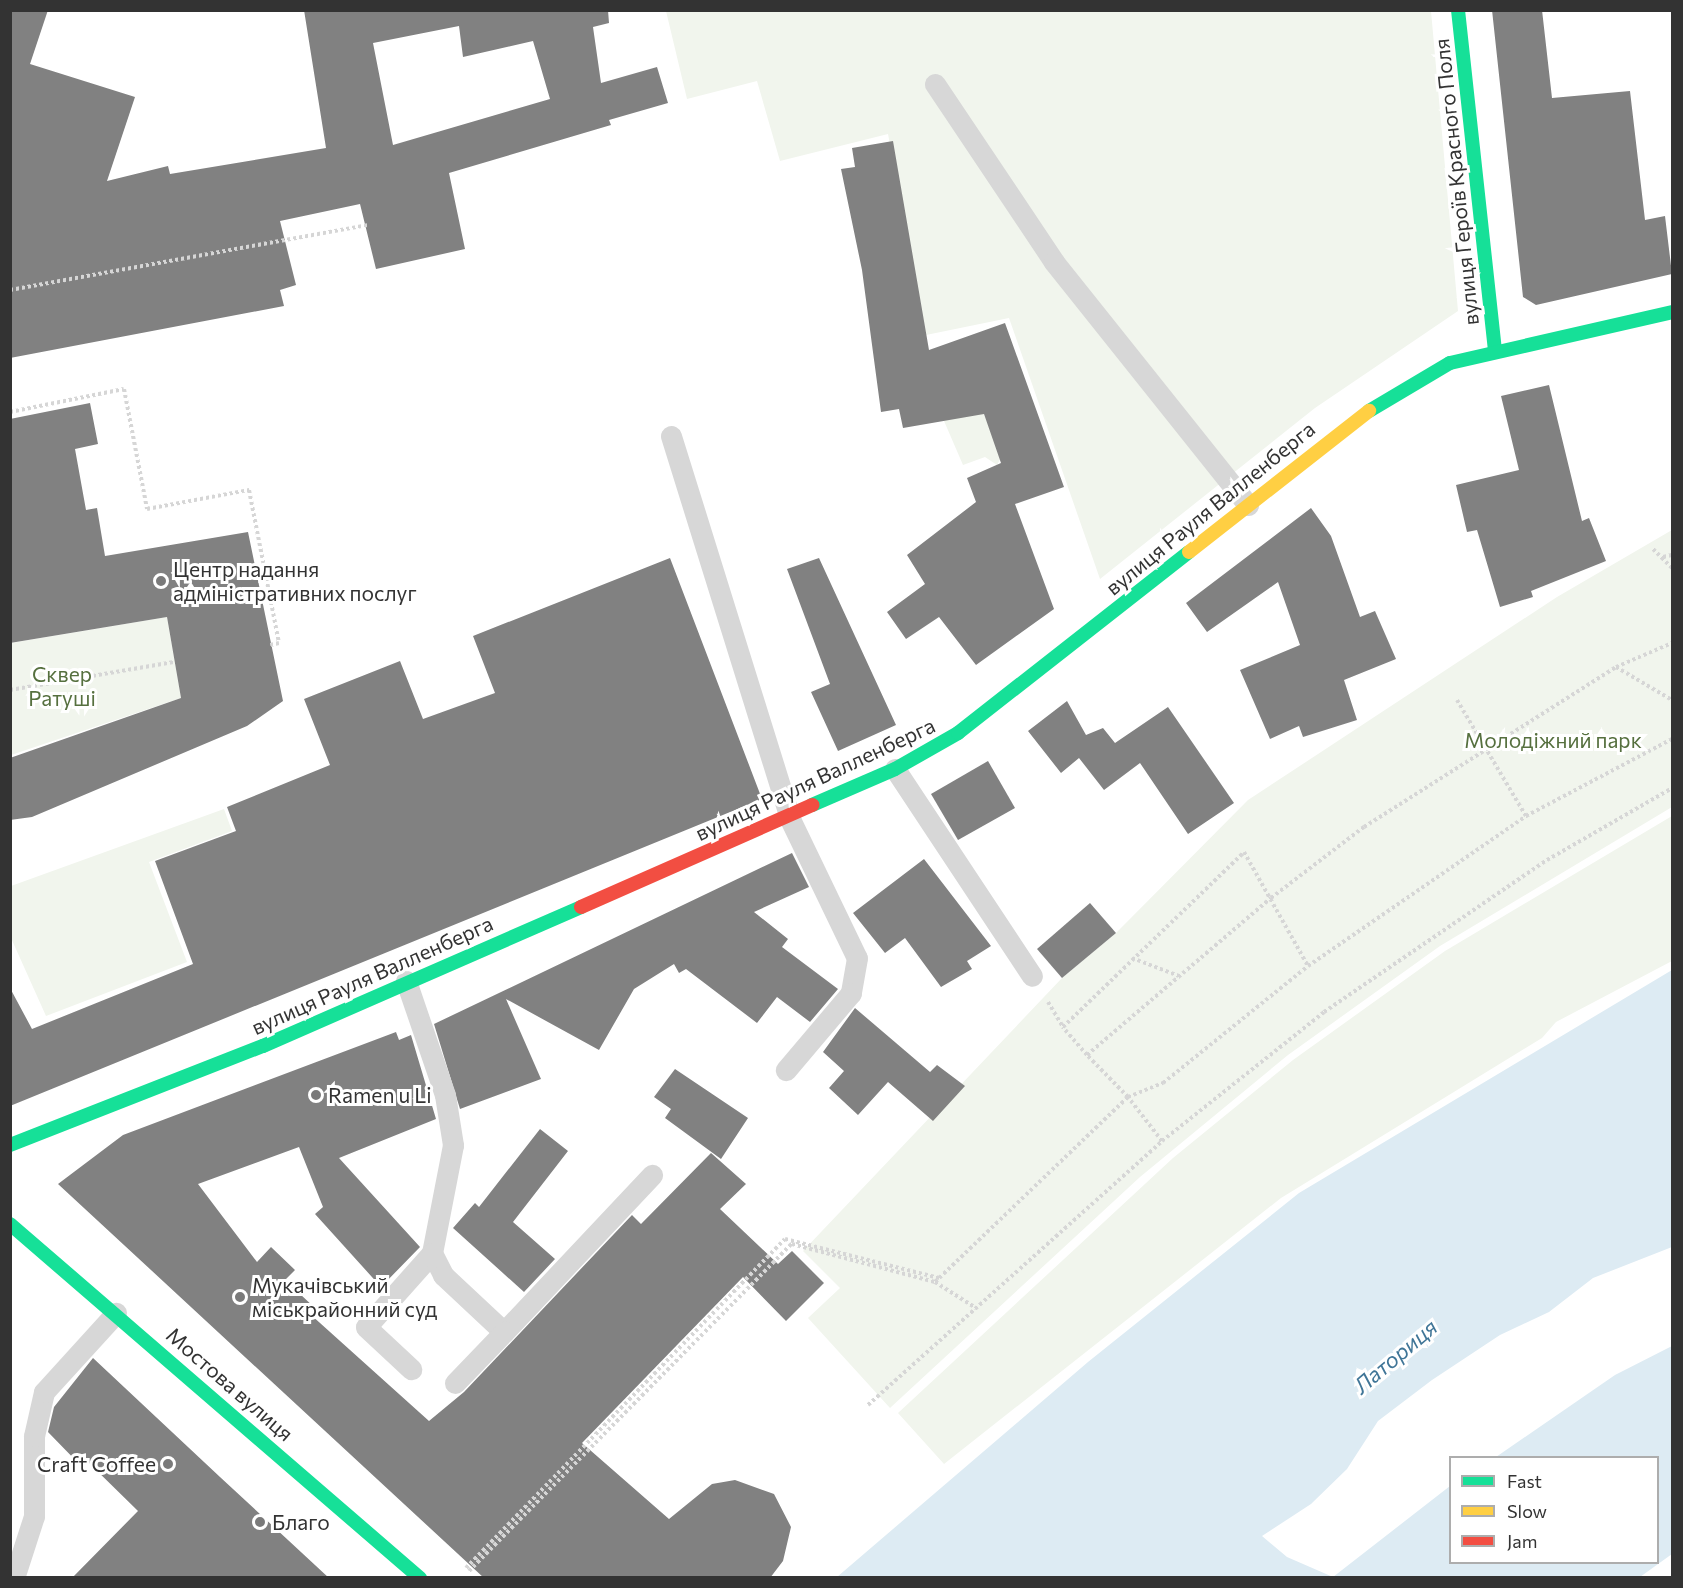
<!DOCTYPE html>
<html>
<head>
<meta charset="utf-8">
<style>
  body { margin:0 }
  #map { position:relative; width:1683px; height:1588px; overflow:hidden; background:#fff; font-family:Commissioner,sans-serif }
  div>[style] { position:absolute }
  .green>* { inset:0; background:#f1f5ed }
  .water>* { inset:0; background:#ddebf3 }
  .building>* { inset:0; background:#818181 }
  .path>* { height:4px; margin-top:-2px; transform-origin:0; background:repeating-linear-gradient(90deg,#d6d6d6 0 3px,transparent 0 6px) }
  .lane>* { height:21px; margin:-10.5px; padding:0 10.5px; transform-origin:10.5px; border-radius:10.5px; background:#d7d7d7 }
  .fast>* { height:14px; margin:-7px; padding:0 7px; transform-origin:7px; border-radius:7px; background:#16e098 }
  .slow>* { height:14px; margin:-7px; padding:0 7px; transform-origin:7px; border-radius:7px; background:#ffcf43 }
  .jam>* { height:14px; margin:-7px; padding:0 7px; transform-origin:7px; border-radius:7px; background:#f24e42 }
  .dots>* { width:16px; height:16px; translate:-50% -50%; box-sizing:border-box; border:3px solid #fff; border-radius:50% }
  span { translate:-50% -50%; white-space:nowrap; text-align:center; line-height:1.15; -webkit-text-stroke:6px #fff; paint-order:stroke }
  .street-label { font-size:21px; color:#333 }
  .poi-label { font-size:21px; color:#333 }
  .left { translate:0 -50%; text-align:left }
  .right { translate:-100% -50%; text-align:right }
  .park-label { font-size:21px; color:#56703f }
  .water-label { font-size:22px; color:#3f7597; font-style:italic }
  .frame { position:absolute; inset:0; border:12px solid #333; pointer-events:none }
  .legend { position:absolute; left:1449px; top:1456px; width:210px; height:108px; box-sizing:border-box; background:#fff; border:2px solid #adadad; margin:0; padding:8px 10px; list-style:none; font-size:18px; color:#333 }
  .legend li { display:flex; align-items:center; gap:12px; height:30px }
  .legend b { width:30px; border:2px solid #adadad }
</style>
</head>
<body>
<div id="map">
  <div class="green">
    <div style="clip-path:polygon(666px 11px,1431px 11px,1458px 311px,1315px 408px,1100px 579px,1009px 318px,926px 335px,888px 134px,780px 161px,757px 81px,687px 99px)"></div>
    <div style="clip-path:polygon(980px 405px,1002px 456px,997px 465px,985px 457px,963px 465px,941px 414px)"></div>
    <div style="clip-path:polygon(1672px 530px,1672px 807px,1440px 946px,1288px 1055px,1140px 1177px,890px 1408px,808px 1318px,840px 1288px,803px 1251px,1062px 978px,1116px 933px,1248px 800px,1557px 597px)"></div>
    <div style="clip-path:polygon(167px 617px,181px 698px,11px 755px,11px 643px)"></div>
    <div style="clip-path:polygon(224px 809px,232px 831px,149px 862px,187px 962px,46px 1016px,11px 938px,11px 886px)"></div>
    <div style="clip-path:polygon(1672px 816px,1672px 961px,1556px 1022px,1542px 1038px,1281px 1198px,944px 1464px,898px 1413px,1173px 1158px,1293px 1060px,1445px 951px)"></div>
  </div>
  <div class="water">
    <div style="clip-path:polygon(1672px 970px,1672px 1247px,1593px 1278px,1549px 1312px,1500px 1335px,1432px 1380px,1378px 1421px,1347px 1469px,1311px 1504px,1262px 1536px,1287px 1557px,1333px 1577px,837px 1577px,1088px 1362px,1299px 1193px)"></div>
    <div style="clip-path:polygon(1672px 1346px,1672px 1554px,1640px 1577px,1333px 1577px,1450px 1486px,1450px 1562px,1658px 1562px,1658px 1458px,1496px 1457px,1615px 1375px)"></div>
  </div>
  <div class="building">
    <div style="clip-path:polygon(evenodd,10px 10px,48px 10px,30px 64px,135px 97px,107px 181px,168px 166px,170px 174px,326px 148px,304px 10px,608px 10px,609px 23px,593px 27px,601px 83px,657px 67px,668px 103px,609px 120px,611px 125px,449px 173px,465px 249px,376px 269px,360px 204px,280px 221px,296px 285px,280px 290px,284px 306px,10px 358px,10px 10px,459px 26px,463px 57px,533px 41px,550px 99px,393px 145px,373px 43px,459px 26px)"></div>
    <div style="clip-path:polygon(1492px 10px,1542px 10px,1552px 98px,1630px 91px,1645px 220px,1665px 216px,1672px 274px,1536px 305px,1523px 297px)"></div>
    <div style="clip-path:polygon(893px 141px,929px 350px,1005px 323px,1064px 487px,1015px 504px,1054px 609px,976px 665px,939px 617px,906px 639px,887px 612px,925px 584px,907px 555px,976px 502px,967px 478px,1001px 463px,984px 414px,903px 428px,899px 409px,881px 412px,862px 270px,841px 169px,855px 167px,852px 148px)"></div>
    <div style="clip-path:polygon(1549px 385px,1582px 521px,1589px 518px,1606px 561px,1531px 591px,1533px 597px,1500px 607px,1477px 530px,1467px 532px,1456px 485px,1519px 470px,1501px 396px)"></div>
    <div style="clip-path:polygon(90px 403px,98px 444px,75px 449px,86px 510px,97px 508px,105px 556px,248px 532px,283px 701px,247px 726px,32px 817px,10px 820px,10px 758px,181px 698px,167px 617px,10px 643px,10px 419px)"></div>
    <div style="clip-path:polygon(1311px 508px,1331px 536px,1360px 617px,1375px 611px,1396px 659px,1344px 680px,1357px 720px,1303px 737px,1299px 726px,1270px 739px,1240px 670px,1300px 645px,1278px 582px,1207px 632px,1186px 603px)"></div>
    <div style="clip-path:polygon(670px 558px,762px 799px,10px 1106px,10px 988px,32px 1029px,193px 964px,155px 861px,236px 831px,227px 807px,330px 765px,304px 699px,400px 661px,423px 719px,495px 693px,473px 636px)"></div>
    <div style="clip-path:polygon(819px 558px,896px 725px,838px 751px,811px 692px,830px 684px,787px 569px)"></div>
    <div style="clip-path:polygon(1067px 701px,1086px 735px,1103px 728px,1115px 743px,1168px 707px,1234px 803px,1188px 834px,1140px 763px,1104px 790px,1079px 758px,1061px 773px,1028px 731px)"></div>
    <div style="clip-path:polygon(988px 761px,1015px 808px,958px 840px,931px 794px)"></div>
    <div style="clip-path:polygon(792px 853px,809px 887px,754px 912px,788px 939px,782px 947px,838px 989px,810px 1022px,777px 997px,757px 1023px,686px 969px,679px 973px,674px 964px,634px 989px,599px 1050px,506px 999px,541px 1079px,460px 1109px,434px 1024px)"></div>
    <div style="clip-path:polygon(924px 859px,991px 946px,967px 961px,972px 969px,941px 987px,905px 938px,885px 953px,853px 913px)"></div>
    <div style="clip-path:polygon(1090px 903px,1116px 933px,1062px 978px,1037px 949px)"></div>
    <div style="clip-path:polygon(855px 1008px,930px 1072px,937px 1065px,965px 1086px,933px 1121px,888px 1082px,858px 1115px,829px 1088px,844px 1071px,823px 1052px)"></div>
    <div style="clip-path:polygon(396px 1032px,399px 1040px,411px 1035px,436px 1119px,339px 1158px,420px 1247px,381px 1287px,315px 1214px,323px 1207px,299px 1147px,198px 1184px,257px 1262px,271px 1247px,295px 1270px,285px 1280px,315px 1308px,310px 1314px,429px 1421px,464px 1392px,632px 1215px,641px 1224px,711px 1153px,746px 1184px,720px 1209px,778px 1264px,792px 1251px,824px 1283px,786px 1321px,743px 1277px,582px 1443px,669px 1519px,712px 1484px,735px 1480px,774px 1494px,791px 1527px,783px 1561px,770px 1578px,484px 1578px,58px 1184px,123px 1135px)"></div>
    <div style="clip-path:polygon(675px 1069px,748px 1118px,721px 1159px,665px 1118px,671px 1109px,654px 1097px)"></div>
    <div style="clip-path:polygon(540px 1129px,568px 1151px,513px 1222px,555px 1259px,524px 1292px,453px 1228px,475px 1203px,479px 1207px)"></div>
    <div style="clip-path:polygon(93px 1358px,220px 1477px,329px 1578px,72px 1578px,138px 1511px,88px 1462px,83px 1468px,48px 1432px,54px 1407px)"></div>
  </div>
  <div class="path">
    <div style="left:10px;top:290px;width:363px;rotate:-10.3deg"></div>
    <div style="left:10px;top:412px;width:116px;rotate:-11.4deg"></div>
    <div style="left:124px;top:389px;width:122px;rotate:79.1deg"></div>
    <div style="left:147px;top:509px;width:104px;rotate:-10.6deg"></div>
    <div style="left:249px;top:490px;width:156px;rotate:78.9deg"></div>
    <div style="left:279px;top:643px;width:9px;rotate:167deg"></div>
    <div style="left:1653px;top:549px;width:27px;rotate:45deg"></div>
    <div style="left:1663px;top:557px;width:9px;rotate:-13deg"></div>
    <div style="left:1616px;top:667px;width:65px;rotate:30.5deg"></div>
    <div style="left:10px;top:690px;width:166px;rotate:-9.7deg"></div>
    <div style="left:1457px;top:700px;width:135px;rotate:59.3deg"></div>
    <div style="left:1132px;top:958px;width:50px;rotate:21deg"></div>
    <div style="left:1048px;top:1002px;width:29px;rotate:59deg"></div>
    <div style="left:1087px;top:1055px;width:37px;rotate:-131deg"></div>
    <div style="left:1063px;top:1027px;width:252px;rotate:-44deg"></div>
    <div style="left:1244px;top:852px;width:131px;rotate:60.7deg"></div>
    <div style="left:1162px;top:1141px;width:56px;rotate:-127.7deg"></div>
    <div style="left:1128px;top:1097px;width:38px;rotate:-22deg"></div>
    <div style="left:1163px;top:1083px;width:186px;rotate:-38.9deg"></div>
    <div style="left:1308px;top:966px;width:265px;rotate:-34.5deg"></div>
    <div style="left:1526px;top:816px;width:165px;rotate:-27.8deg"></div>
    <div style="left:935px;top:1282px;width:267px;rotate:-43.8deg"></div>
    <div style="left:1128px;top:1097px;width:59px;rotate:-134.3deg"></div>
    <div style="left:1087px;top:1055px;width:242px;rotate:-40.5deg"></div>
    <div style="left:1271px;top:898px;width:117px;rotate:-37.4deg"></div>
    <div style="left:1364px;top:827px;width:299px;rotate:-32.4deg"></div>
    <div style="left:1616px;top:667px;width:61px;rotate:-23.2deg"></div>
    <div style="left:868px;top:1405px;width:395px;rotate:-41.9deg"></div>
    <div style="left:1162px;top:1141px;width:207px;rotate:-38.5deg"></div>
    <div style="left:1324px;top:1012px;width:270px;rotate:-34.3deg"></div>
    <div style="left:1547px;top:860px;width:144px;rotate:-29.9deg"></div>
    <div style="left:466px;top:1568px;width:458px;rotate:-45.9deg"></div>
    <div style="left:785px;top:1239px;width:159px;rotate:14.2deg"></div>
    <div style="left:469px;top:1571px;width:460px;rotate:-45.4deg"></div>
    <div style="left:792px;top:1244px;width:148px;rotate:14.9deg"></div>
    <div style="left:935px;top:1282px;width:49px;rotate:32.4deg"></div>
  </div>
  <div class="lane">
    <div style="left:935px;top:84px;width:214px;rotate:56.2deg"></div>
    <div style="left:1054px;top:262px;width:311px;rotate:51.4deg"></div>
    <div style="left:671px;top:436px;width:401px;rotate:72.7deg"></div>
    <div style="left:790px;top:819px;width:154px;rotate:64.3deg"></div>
    <div style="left:857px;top:958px;width:36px;rotate:100deg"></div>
    <div style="left:851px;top:993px;width:101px;rotate:130.2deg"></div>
    <div style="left:895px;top:769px;width:248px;rotate:56.5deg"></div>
    <div style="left:406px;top:981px;width:120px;rotate:71.1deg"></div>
    <div style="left:445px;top:1095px;width:51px;rotate:80.9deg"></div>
    <div style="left:453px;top:1145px;width:110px;rotate:101deg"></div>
    <div style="left:432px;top:1253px;width:99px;rotate:131.7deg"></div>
    <div style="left:366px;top:1327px;width:62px;rotate:43deg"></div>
    <div style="left:432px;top:1253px;width:25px;rotate:63deg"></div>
    <div style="left:443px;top:1275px;width:83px;rotate:43.1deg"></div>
    <div style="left:504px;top:1332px;width:216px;rotate:-46.7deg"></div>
    <div style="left:455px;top:1383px;width:71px;rotate:-46.1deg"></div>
    <div style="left:14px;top:1578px;width:65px;rotate:-72.1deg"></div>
    <div style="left:34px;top:1516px;width:80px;rotate:-90deg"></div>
    <div style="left:34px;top:1436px;width:45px;rotate:-77.2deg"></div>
    <div style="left:44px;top:1392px;width:107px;rotate:-47.7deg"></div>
  </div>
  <div class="fast">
    <div style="left:1458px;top:10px;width:342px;rotate:83.8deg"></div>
    <div style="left:1369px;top:411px;width:94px;rotate:-30.7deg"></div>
    <div style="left:1450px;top:363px;width:228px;rotate:-12.9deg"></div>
    <div style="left:812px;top:805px;width:90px;rotate:-23.4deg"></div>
    <div style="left:895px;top:769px;width:73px;rotate:-29.7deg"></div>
    <div style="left:958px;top:733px;width:293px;rotate:-38.1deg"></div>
    <div style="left:10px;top:1145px;width:272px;rotate:-21.4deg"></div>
    <div style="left:263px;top:1046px;width:347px;rotate:-23.6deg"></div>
    <div style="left:10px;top:1224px;width:542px;rotate:40.81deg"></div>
  </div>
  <div class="slow">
    <div style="left:1189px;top:552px;width:229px;rotate:-38.1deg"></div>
  </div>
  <div class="jam">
    <div style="left:581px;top:907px;width:253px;rotate:-23.8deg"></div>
  </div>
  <div class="dots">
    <div style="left:161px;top:581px;background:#7a7a7a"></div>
    <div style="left:316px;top:1095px;background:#7a7a7a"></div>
    <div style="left:240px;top:1297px;background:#7a7a7a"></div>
    <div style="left:168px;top:1464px;background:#7a7a7a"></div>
    <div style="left:260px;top:1522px;background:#7a7a7a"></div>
  </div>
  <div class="street-label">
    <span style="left:1456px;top:182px;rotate:-96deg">вулиця Героїв Красного Поля</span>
    <span style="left:1210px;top:508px;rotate:-39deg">вулиця Рауля Валленберга</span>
    <span style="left:815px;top:779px;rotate:-25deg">вулиця Рауля Валленберга</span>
    <span style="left:372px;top:975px;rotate:-24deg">вулиця Рауля Валленберга</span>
    <span style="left:230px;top:1384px;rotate:41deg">Мостова вулиця</span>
  </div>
  <div class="poi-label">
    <span class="left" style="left:173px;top:581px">Центр надання<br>адміністративних послуг</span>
    <span class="left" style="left:328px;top:1095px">Ramen u Li</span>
    <span class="left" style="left:252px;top:1297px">Мукачівський<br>міськрайонний суд</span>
    <span class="right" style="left:156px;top:1464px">Craft Coffee</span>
    <span class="left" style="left:272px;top:1522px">Благо</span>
  </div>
  <div class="park-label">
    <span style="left:62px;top:686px">Сквер<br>Ратуші</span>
    <span style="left:1553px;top:740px">Молодіжний парк</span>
  </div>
  <div class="water-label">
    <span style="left:1395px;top:1356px;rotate:-40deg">Латориця</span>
  </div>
  <div class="frame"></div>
  <ul class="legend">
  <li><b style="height:8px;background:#16e098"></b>Fast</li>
  <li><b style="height:8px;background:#ffcf43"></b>Slow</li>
  <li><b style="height:8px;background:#f24e42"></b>Jam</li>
  </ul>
</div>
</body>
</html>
